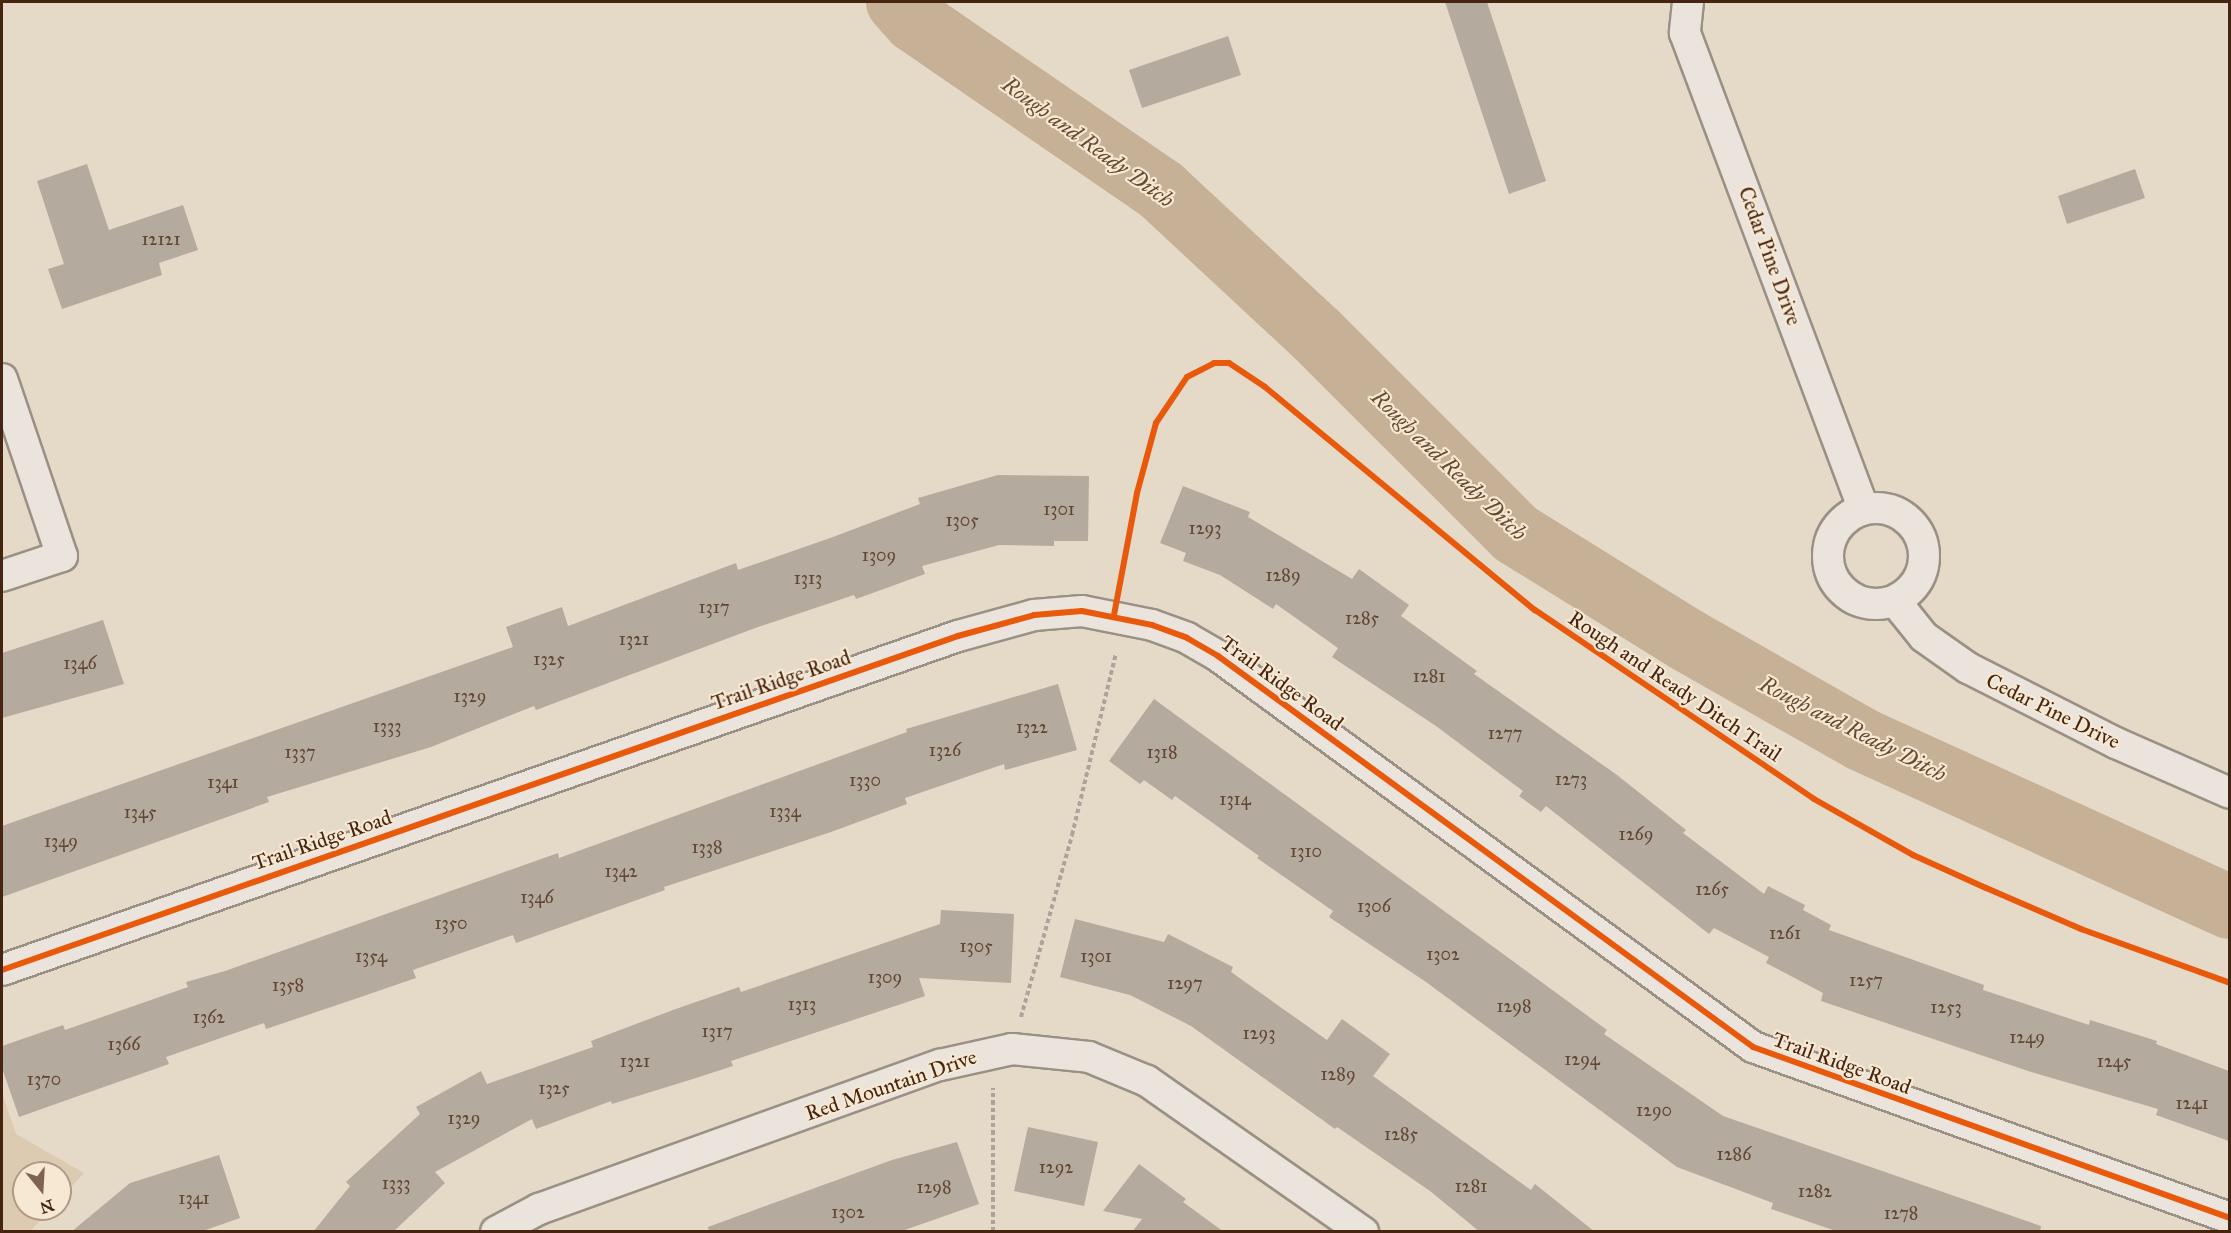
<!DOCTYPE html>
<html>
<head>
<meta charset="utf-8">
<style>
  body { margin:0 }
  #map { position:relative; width:2231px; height:1233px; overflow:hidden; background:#e5d9c8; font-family:"IM FELL Great Primer",serif }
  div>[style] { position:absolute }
  .green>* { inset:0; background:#dccab1 }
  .river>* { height:64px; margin:-32px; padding:0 32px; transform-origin:32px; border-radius:32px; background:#c6b096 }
  .building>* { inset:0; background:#b5aa9e }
  .path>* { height:4px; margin-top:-2px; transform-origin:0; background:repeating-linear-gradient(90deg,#aca39b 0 4.5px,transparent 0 7.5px) }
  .roads { filter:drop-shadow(2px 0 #9b9084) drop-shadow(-2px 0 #9b9084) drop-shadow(0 2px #9b9084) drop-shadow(0 -2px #9b9084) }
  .street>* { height:30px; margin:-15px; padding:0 15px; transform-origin:15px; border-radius:15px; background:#eae4dc }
  .street>.ring { margin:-15px; padding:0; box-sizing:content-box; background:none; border:30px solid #eae4dc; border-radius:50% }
  .cycleway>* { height:6px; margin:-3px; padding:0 3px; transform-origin:3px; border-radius:3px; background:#e8590c }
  span { translate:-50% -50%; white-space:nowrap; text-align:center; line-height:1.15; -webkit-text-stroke:4.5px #f7e8d3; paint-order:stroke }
  .number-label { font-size:18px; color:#624634 }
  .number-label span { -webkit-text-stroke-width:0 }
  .street-label { font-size:21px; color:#462510 }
  .water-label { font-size:22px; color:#684932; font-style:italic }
  .frame { position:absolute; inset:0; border:3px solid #462510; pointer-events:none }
  .north { position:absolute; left:12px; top:1161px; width:60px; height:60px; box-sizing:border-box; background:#f7e8d3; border:2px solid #b09a85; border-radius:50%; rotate:162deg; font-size:16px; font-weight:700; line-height:24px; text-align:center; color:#462510 }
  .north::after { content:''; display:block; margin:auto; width:21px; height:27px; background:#7e6450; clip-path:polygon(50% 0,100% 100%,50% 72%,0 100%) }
</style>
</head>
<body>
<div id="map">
  <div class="green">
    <div style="clip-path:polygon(2px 1093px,16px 1134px,84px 1173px,60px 1199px,60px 1173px,24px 1173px,24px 1209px,51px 1209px,30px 1231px,2px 1231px)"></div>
  </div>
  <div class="river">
    <div style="left:898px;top:2px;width:25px;rotate:48deg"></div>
    <div style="left:915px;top:21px;width:300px;rotate:34.5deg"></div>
    <div style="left:1162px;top:191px;width:209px;rotate:42.9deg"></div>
    <div style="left:1315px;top:333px;width:284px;rotate:45deg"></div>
    <div style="left:1516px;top:534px;width:201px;rotate:31.8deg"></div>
    <div style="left:1687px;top:640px;width:202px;rotate:29.6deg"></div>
    <div style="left:1863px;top:740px;width:403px;rotate:24.5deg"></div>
  </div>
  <div class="building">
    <div style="clip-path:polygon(1445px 2px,1487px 2px,1546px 181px,1509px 194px)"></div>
    <div style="clip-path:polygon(1228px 36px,1241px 75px,1142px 108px,1129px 70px)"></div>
    <div style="clip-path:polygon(87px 164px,109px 230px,183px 205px,198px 250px,159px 263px,162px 275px,62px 309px,48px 269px,64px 264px,37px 181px)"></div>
    <div style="clip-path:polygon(2135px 169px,2145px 198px,2067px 224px,2058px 196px)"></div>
    <div style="clip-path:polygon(998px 475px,1089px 476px,1088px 541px,1054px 541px,1054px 546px,999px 545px,922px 566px,925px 574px,856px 599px,854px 595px,758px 627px,536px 710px,534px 706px,431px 747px,267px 797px,269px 802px,2px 897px,2px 826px,513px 647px,506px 627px,562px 607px,568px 626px,736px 563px,738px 570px,833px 537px,920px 504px,918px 498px)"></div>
    <div style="clip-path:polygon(1183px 486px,1250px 512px,1248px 517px,1352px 579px,1359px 569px,1409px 605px,1401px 616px,1477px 671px,1474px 674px,1617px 775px,1686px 830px,1683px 833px,1764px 894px,1768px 886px,1805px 905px,1803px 910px,1831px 925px,1829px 930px,1984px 985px,1983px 990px,2089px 1025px,2090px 1020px,2157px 1041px,2156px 1044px,2229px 1071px,2229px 1141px,2156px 1115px,2158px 1109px,2028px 1071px,1821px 1001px,1823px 993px,1766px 963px,1769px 957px,1714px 928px,1709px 934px,1546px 806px,1541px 812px,1519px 796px,1523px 791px,1436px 726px,1332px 657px,1338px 648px,1276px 604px,1273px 609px,1220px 575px,1183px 561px,1186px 553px,1160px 543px)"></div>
    <div style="clip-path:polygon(103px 620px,124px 684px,2px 718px,2px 653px)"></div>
    <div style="clip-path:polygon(1058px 684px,1077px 750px,1005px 770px,1004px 764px,905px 798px,907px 804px,831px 832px,664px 887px,665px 890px,516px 943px,513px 935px,413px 970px,416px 978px,349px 1001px,266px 1029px,264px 1023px,166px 1057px,169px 1064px,19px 1117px,2px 1068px,2px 1046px,63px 1025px,65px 1030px,188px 987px,186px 982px,225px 971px,558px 853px,559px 858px,907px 732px,906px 729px)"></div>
    <div style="clip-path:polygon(1154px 699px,1607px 1030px,1604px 1034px,1723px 1116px,2041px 1226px,2040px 1232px,1839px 1232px,1771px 1209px,1773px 1203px,1677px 1167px,1426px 982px,1329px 917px,1333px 911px,1257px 858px,1259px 856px,1175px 796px,1172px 800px,1144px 780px,1140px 784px,1109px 761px)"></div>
    <div style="clip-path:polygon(941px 910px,1014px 914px,1011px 983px,919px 978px,925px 996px,731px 1061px,733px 1066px,696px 1078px,612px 1104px,611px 1101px,536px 1129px,532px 1119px,435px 1172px,445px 1183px,393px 1232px,313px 1232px,350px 1186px,346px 1182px,420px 1114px,416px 1107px,481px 1071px,487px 1084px,593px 1047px,591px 1041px,673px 1010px,739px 987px,741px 992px,940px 924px)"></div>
    <div style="clip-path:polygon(1075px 919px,1164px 942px,1168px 934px,1233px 967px,1231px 972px,1327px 1040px,1342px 1019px,1390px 1054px,1373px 1076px,1531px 1190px,1535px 1184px,1595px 1232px,1480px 1232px,1430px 1191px,1337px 1127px,1335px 1129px,1191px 1026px,1130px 995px,1060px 977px)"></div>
    <div style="clip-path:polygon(1028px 1127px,1098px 1142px,1084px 1206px,1014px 1191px)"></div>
    <div style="clip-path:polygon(957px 1142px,979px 1204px,899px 1232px,709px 1232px,708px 1227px,892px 1160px)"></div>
    <div style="clip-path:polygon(219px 1155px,240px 1218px,200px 1232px,71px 1232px,130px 1183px)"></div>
    <div style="clip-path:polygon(1139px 1164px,1186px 1199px,1183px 1202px,1224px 1232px,1132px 1232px,1142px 1219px,1103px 1211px)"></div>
  </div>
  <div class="path">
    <div style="left:1021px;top:1017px;width:189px;rotate:-74.3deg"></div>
    <div style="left:1072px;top:835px;width:187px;rotate:-76.4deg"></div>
    <div style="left:993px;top:1232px;width:144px;rotate:-90deg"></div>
  </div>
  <div class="roads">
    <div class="street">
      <div style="left:1688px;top:2px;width:31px;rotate:96deg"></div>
      <div style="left:1685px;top:33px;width:509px;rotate:69.43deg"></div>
      <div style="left:2px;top:379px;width:187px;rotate:71.3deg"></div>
      <div style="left:62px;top:556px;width:63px;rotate:161.6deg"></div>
      <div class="ring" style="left:1828px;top:508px;width:66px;height:66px"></div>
      <div style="left:1895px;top:601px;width:46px;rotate:51.1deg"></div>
      <div style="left:1924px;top:637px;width:54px;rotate:35.2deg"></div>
      <div style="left:1968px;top:668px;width:166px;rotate:26.9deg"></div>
      <div style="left:2116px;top:743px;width:124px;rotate:23.7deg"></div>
      <div style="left:2px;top:970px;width:1013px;rotate:-19.26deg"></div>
      <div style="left:958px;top:636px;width:79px;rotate:-15.4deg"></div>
      <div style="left:1034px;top:615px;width:48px;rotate:-4.8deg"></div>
      <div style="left:1082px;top:611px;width:71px;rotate:11.3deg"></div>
      <div style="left:1152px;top:625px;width:37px;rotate:20deg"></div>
      <div style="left:1187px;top:638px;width:36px;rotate:30deg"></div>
      <div style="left:1218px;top:656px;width:663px;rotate:36.16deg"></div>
      <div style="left:1753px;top:1047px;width:507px;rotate:19.72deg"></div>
      <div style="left:496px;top:1232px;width:49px;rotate:-28.1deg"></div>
      <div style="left:539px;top:1209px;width:426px;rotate:-19.8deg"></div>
      <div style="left:940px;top:1065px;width:74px;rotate:-12.5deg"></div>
      <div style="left:1012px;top:1049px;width:77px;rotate:5.9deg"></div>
      <div style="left:1089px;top:1057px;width:63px;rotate:22.5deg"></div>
      <div style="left:1147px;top:1081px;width:264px;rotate:35deg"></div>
    </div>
  </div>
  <div class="cycleway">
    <div style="left:1114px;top:615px;width:124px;rotate:-79.3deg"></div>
    <div style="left:1137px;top:493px;width:73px;rotate:-74.8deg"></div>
    <div style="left:1156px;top:423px;width:55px;rotate:-56deg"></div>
    <div style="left:1187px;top:377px;width:30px;rotate:-27deg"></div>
    <div style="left:1214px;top:363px;width:15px"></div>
    <div style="left:1229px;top:363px;width:43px;rotate:33.7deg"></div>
    <div style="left:1265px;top:387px;width:350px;rotate:39.6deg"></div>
    <div style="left:1535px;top:610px;width:337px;rotate:34.1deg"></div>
    <div style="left:1814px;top:799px;width:114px;rotate:29.5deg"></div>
    <div style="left:1913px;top:855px;width:80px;rotate:24.3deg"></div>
    <div style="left:1986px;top:888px;width:103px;rotate:23.3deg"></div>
    <div style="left:2081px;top:929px;width:158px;rotate:19.9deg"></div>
    <div style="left:2px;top:970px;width:1013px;rotate:-19.26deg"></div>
    <div style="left:958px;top:636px;width:79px;rotate:-15.4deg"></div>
    <div style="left:1034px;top:615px;width:48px;rotate:-4.8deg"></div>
    <div style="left:1082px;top:611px;width:71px;rotate:11.3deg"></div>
    <div style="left:1152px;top:625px;width:37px;rotate:20deg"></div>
    <div style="left:1187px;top:638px;width:36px;rotate:30deg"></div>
    <div style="left:1218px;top:656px;width:663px;rotate:36.16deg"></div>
    <div style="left:1753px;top:1047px;width:507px;rotate:19.72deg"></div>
  </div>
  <div class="number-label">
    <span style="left:161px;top:239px">12121</span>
    <span style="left:1059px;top:509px">1301</span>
    <span style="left:962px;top:520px">1305</span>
    <span style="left:1205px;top:528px">1293</span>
    <span style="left:879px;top:555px">1309</span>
    <span style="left:1283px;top:575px">1289</span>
    <span style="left:808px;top:578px">1313</span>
    <span style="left:714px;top:607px">1317</span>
    <span style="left:1362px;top:618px">1285</span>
    <span style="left:634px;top:639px">1321</span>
    <span style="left:549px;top:659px">1325</span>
    <span style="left:80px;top:663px">1346</span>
    <span style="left:1429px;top:676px">1281</span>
    <span style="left:470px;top:696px">1329</span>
    <span style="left:387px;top:726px">1333</span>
    <span style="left:1032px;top:727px">1322</span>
    <span style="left:1505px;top:733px">1277</span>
    <span style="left:945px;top:750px">1326</span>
    <span style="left:300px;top:752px">1337</span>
    <span style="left:1162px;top:752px">1318</span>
    <span style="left:1571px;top:779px">1273</span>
    <span style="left:865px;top:780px">1330</span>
    <span style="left:223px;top:782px">1341</span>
    <span style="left:1235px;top:799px">1314</span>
    <span style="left:785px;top:811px">1334</span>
    <span style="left:140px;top:812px">1345</span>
    <span style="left:1636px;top:834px">1269</span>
    <span style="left:61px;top:841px">1349</span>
    <span style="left:707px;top:847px">1338</span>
    <span style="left:1306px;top:851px">1310</span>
    <span style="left:621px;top:871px">1342</span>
    <span style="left:1712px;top:889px">1265</span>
    <span style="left:537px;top:897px">1346</span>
    <span style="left:1374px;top:906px">1306</span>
    <span style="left:451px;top:923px">1350</span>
    <span style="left:1785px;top:933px">1261</span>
    <span style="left:976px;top:946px">1305</span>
    <span style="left:1443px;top:954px">1302</span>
    <span style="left:371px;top:956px">1354</span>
    <span style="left:1096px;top:956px">1301</span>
    <span style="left:885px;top:977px">1309</span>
    <span style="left:1866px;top:980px">1257</span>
    <span style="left:1185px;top:983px">1297</span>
    <span style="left:288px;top:985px">1358</span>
    <span style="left:802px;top:1004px">1313</span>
    <span style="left:1514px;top:1006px">1298</span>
    <span style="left:1946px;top:1007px">1253</span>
    <span style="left:209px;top:1017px">1362</span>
    <span style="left:717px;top:1031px">1317</span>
    <span style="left:1259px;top:1033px">1293</span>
    <span style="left:2027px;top:1037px">1249</span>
    <span style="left:124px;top:1044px">1366</span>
    <span style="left:1582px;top:1059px">1294</span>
    <span style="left:635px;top:1061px">1321</span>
    <span style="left:2114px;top:1061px">1245</span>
    <span style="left:1338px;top:1074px">1289</span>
    <span style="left:44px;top:1079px">1370</span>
    <span style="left:554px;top:1088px">1325</span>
    <span style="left:2192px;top:1103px">1241</span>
    <span style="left:1654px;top:1110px">1290</span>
    <span style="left:464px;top:1118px">1329</span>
    <span style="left:1401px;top:1134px">1285</span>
    <span style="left:1734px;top:1154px">1286</span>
    <span style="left:1056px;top:1167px">1292</span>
    <span style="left:396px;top:1183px">1333</span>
    <span style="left:1471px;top:1186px">1281</span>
    <span style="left:934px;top:1187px">1298</span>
    <span style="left:1815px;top:1191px">1282</span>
    <span style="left:194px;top:1198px">1341</span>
    <span style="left:848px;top:1212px">1302</span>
    <span style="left:1901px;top:1213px">1278</span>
  </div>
  <div class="street-label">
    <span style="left:1770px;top:256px;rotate:70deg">Cedar Pine Drive</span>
    <span style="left:781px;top:680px;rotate:-19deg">Trail Ridge Road</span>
    <span style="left:1282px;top:683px;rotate:36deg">Trail Ridge Road</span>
    <span style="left:1675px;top:686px;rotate:34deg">Rough and Ready Ditch Trail</span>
    <span style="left:2053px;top:711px;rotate:26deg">Cedar Pine Drive</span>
    <span style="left:322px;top:840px;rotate:-19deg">Trail Ridge Road</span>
    <span style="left:1842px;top:1063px;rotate:20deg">Trail Ridge Road</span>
    <span style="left:891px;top:1085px;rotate:-19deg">Red Mountain Drive</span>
  </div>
  <div class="water-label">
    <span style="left:1088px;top:142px;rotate:36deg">Rough and Ready Ditch</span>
    <span style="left:1449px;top:465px;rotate:44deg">Rough and Ready Ditch</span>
    <span style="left:1853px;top:729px;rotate:27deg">Rough and Ready Ditch</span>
  </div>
  <div class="frame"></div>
  <div class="north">N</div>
</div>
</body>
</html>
